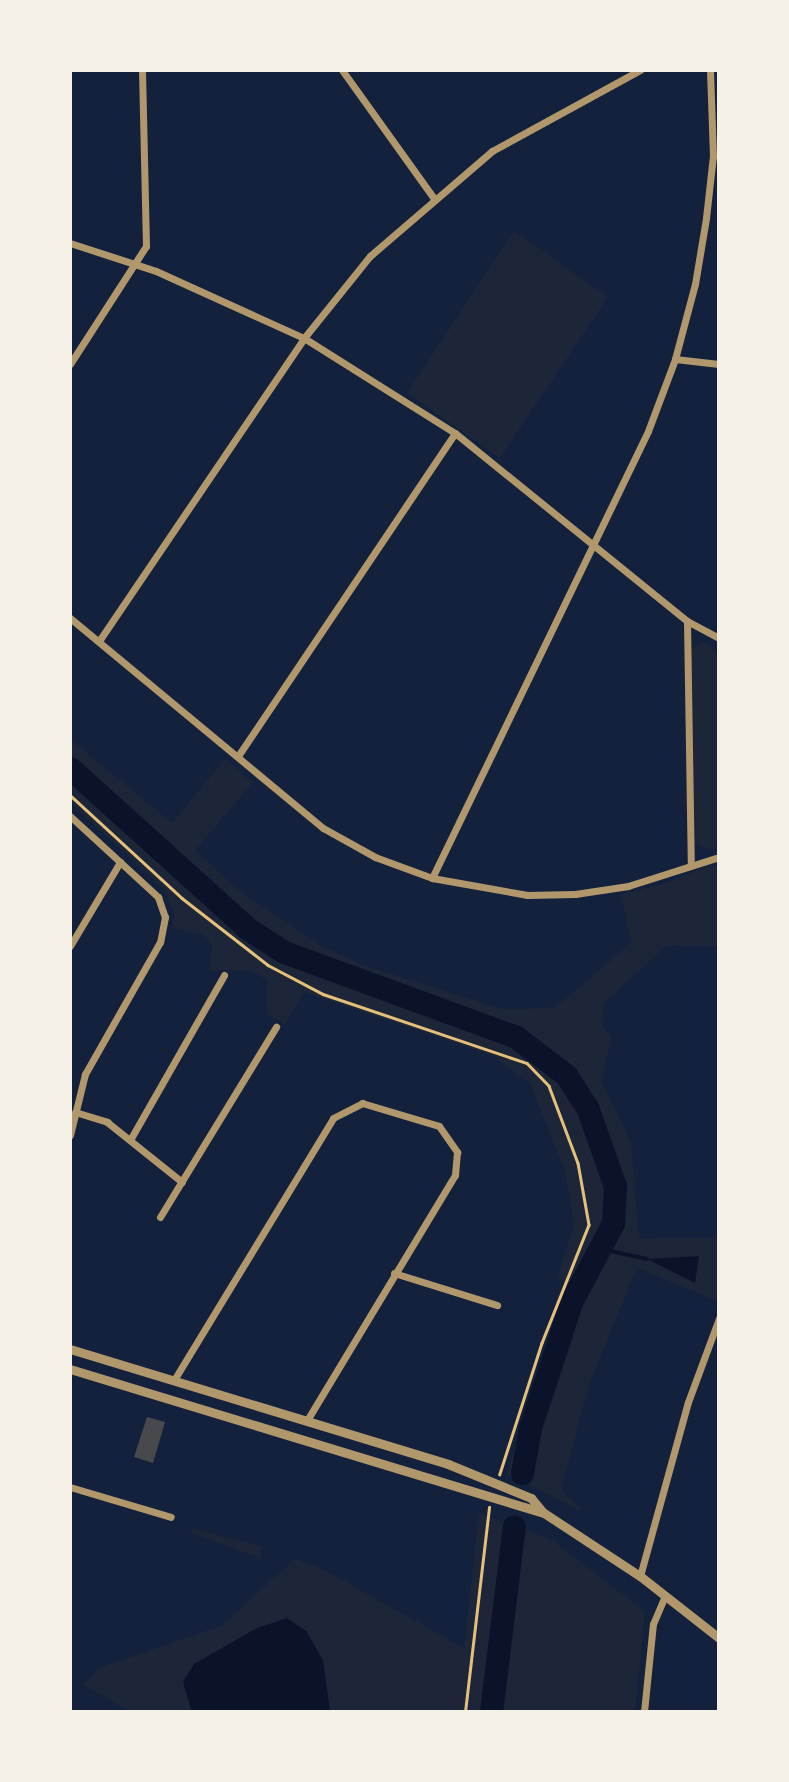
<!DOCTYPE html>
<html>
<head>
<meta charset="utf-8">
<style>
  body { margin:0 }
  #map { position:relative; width:789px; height:1782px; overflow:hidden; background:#14213d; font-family:Montserrat,sans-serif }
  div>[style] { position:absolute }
  .green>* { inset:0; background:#1d2539 }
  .water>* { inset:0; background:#0b132b }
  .stream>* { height:3.5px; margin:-1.75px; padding:0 1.75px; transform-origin:1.75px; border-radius:1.75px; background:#0b132b }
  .river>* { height:23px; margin:-11.5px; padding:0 11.5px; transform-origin:11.5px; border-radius:11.5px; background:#0b132b }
  .building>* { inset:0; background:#48494c }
  .path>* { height:2.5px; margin:-1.25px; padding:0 1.25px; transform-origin:1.25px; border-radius:1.25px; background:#e5c07b }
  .minor>* { height:7px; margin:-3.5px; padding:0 3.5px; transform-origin:3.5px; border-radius:3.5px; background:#b1986c }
  .tertiary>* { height:9px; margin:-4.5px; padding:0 4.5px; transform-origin:4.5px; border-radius:4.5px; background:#b1986c }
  span { translate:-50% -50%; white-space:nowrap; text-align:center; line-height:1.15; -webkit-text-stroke:5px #f6f1e7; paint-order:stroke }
  .frame { position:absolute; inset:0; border:72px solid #f6f1e7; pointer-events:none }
</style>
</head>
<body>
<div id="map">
  <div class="green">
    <div style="clip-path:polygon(514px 231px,608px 297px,500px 458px,407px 393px)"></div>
    <div style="clip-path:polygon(705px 642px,718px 654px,719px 704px,719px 845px,710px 850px,695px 843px,691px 649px)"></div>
    <div style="clip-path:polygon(70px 739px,172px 823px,225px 759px,253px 783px,195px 850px,239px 891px,321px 946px,366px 966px,502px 1009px,555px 1008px,631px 943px,621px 894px,663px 884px,711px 865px,719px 866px,719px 947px,666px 946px,604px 1003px,602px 1025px,612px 1038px,601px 1081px,631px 1141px,639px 1238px,719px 1237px,719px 1296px,717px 1301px,637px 1268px,589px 1384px,561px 1490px,583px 1512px,506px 1474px,569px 1285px,558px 1277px,574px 1224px,565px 1172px,530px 1083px,493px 1056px,304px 992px,285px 1025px,267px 1014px,267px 980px,250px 970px,210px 971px,212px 944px,204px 935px,172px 928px,174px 915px,165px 890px,70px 802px)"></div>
    <div style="clip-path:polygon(479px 1513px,552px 1540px,645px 1612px,635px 1712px,330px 1712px,323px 1660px,215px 1654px,194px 1665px,183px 1682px,192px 1712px,132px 1712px,83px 1685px,99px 1668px,223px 1625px,295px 1559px,319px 1567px,464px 1648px)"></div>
    <div style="clip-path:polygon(192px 1528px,262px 1547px,260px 1558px,191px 1533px)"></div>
  </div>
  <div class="water">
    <div style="clip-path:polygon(699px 1256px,695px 1283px,647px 1259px)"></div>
    <div style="clip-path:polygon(287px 1618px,306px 1631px,323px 1660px,330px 1712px,192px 1712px,183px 1682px,194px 1664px,257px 1628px)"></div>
  </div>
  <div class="stream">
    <div style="left:602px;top:1249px;width:46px;rotate:12.5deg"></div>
  </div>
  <div class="river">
    <div style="left:70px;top:768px;width:240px;rotate:42.1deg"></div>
    <div style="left:248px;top:929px;width:43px;rotate:32.6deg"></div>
    <div style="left:284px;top:952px;width:247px;rotate:20.1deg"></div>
    <div style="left:516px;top:1037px;width:63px;rotate:37.2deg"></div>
    <div style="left:566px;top:1075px;width:38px;rotate:57deg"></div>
    <div style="left:587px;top:1107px;width:84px;rotate:70.5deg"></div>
    <div style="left:615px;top:1186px;width:37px;rotate:93deg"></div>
    <div style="left:613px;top:1223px;width:87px;rotate:118deg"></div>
    <div style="left:572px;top:1300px;width:135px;rotate:108.2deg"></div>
    <div style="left:530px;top:1428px;width:46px;rotate:100.1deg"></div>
    <div style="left:491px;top:1712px;width:187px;rotate:-83deg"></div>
  </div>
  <div class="building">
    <div style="clip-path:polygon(147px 1417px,165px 1422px,153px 1463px,134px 1457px)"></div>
  </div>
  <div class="path">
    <div style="left:70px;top:795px;width:152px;rotate:42.6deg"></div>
    <div style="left:182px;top:898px;width:109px;rotate:37.9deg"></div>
    <div style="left:268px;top:965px;width:62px;rotate:27.8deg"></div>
    <div style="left:323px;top:994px;width:215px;rotate:18.7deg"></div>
    <div style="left:527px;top:1063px;width:32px;rotate:46deg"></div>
    <div style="left:549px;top:1086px;width:82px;rotate:69.4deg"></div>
    <div style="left:578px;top:1163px;width:63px;rotate:79.9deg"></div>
    <div style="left:589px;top:1225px;width:127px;rotate:111.7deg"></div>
    <div style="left:542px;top:1343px;width:138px;rotate:107.8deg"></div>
    <div style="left:465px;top:1712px;width:206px;rotate:-83.3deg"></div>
  </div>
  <div class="minor">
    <div style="left:342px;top:70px;width:156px;rotate:54.4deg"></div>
    <div style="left:70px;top:243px;width:90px;rotate:18deg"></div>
    <div style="left:156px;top:271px;width:162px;rotate:24.4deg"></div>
    <div style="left:304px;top:338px;width:178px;rotate:32.2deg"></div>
    <div style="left:455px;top:433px;width:299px;rotate:39deg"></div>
    <div style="left:687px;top:621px;width:36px;rotate:28deg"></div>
    <div style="left:675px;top:359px;width:44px;rotate:6.5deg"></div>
    <div style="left:70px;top:364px;width:140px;rotate:-57.2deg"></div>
    <div style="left:146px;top:246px;width:176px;rotate:-91.3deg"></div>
    <div style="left:70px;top:618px;width:329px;rotate:39.7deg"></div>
    <div style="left:323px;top:828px;width:60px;rotate:29.1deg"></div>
    <div style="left:375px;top:857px;width:61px;rotate:20.2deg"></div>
    <div style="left:432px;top:878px;width:97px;rotate:10.1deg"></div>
    <div style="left:527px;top:895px;width:48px;rotate:-1.2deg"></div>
    <div style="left:575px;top:894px;width:54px;rotate:-8.6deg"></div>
    <div style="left:628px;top:886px;width:96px;rotate:-17.7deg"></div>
    <div style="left:687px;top:621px;width:244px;rotate:89.1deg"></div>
    <div style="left:99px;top:641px;width:366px;rotate:-55.9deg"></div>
    <div style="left:304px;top:338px;width:105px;rotate:-51.2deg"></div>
    <div style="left:370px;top:256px;width:161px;rotate:-40.7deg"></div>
    <div style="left:492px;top:151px;width:169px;rotate:-28.7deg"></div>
    <div style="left:238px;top:756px;width:389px;rotate:-56.1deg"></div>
    <div style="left:70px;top:816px;width:120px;rotate:42.6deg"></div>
    <div style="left:158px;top:897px;width:21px;rotate:71deg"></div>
    <div style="left:165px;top:917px;width:25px;rotate:101deg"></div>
    <div style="left:160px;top:942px;width:152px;rotate:119.6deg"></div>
    <div style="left:85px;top:1074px;width:63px;rotate:103.8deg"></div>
    <div style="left:432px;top:878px;width:496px;rotate:-64.2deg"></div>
    <div style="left:648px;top:431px;width:77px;rotate:-69.4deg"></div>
    <div style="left:675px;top:359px;width:78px;rotate:-75.1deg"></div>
    <div style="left:695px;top:284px;width:67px;rotate:-80.5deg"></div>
    <div style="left:706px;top:218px;width:62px;rotate:-83.6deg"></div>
    <div style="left:713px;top:156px;width:86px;rotate:-92deg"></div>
    <div style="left:70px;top:946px;width:98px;rotate:-59.2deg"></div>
    <div style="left:75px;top:1112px;width:34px;rotate:17deg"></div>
    <div style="left:107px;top:1122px;width:96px;rotate:38.7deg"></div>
    <div style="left:130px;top:1140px;width:190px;rotate:-60.3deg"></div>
    <div style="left:160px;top:1217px;width:223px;rotate:-58.6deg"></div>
    <div style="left:394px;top:1273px;width:108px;rotate:17.3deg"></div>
    <div style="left:174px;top:1380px;width:306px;rotate:-58.7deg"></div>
    <div style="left:333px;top:1118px;width:33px;rotate:-27deg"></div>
    <div style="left:362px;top:1103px;width:80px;rotate:16.6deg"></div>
    <div style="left:439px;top:1126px;width:32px;rotate:55deg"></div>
    <div style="left:457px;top:1152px;width:23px;rotate:95deg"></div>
    <div style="left:455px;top:1175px;width:286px;rotate:121.1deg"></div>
    <div style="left:70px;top:1487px;width:105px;rotate:16.5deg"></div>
    <div style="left:640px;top:1576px;width:180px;rotate:-74.6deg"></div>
    <div style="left:688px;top:1402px;width:90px;rotate:-69.7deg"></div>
    <div style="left:644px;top:1712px;width:88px;rotate:-84.2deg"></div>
    <div style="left:653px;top:1624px;width:30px;rotate:-67deg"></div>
  </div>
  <div class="tertiary">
    <div style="left:70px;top:1349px;width:395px;rotate:16.9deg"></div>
    <div style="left:448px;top:1464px;width:90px;rotate:22.3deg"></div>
    <div style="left:531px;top:1498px;width:17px;rotate:50deg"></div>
    <div style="left:70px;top:1369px;width:495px;rotate:16.9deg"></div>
    <div style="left:544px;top:1513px;width:115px;rotate:33.3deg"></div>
    <div style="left:640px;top:1576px;width:100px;rotate:38.1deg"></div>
  </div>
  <div class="frame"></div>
</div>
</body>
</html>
